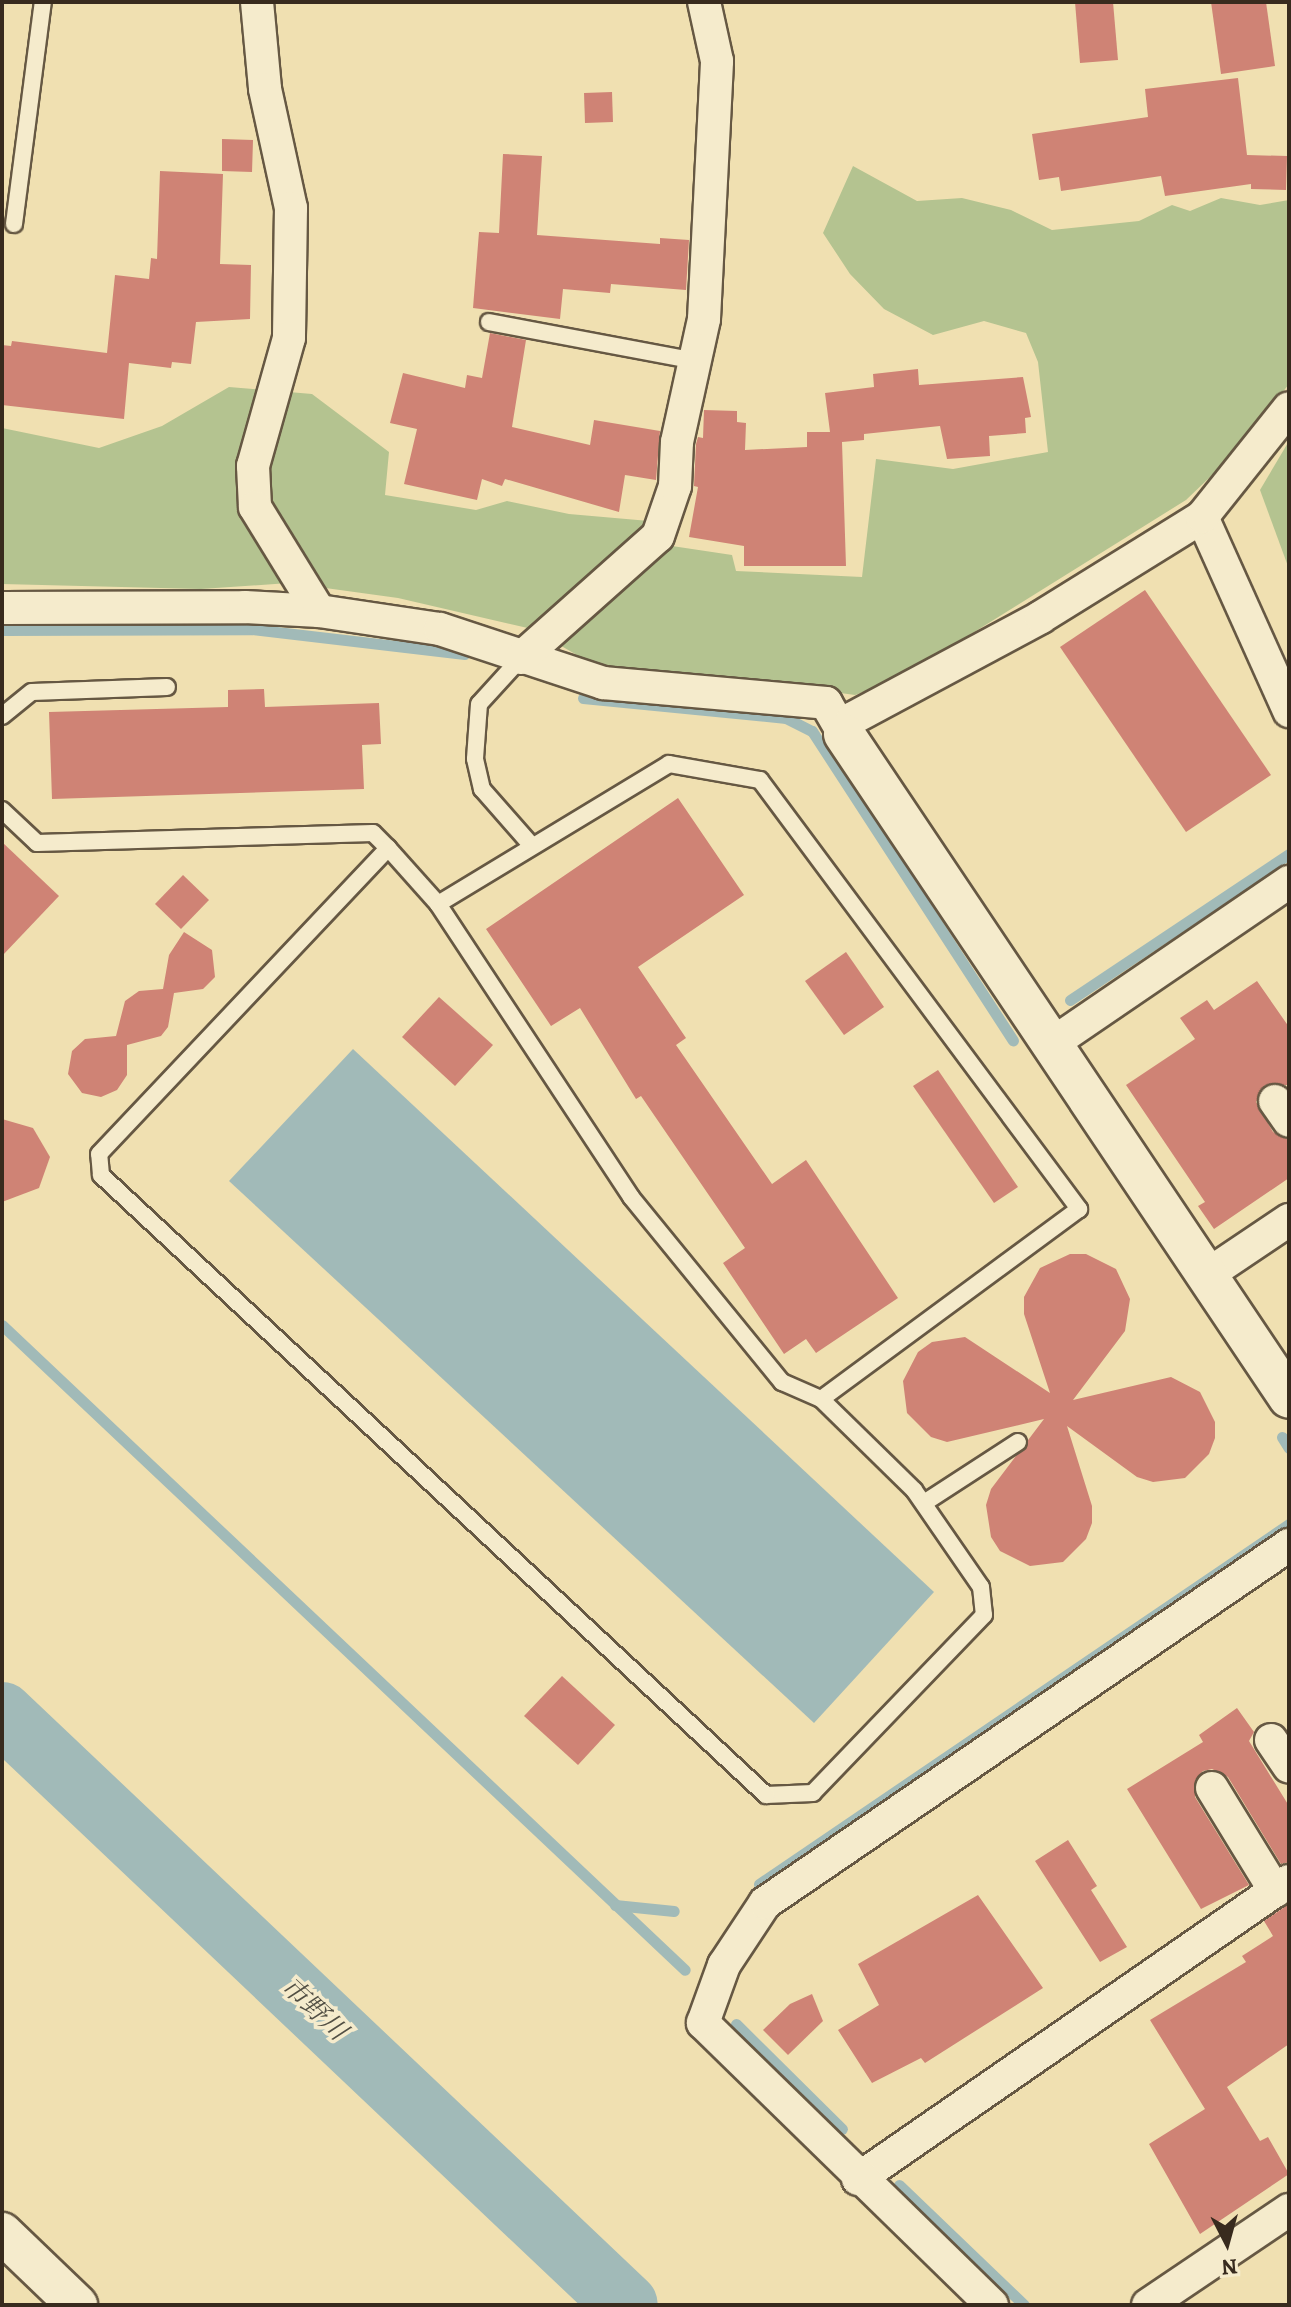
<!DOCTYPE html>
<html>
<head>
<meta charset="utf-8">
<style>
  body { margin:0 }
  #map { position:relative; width:1291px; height:2307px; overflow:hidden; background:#f0e0b1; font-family:Alegreya,"Noto Serif JP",serif }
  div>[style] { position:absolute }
  .green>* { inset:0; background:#b4c390 }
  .water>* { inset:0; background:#a1bab8 }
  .stream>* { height:11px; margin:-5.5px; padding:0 5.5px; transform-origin:5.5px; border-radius:5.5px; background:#a1bab8 }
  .river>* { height:64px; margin:-32px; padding:0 32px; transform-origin:32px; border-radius:32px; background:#a1bab8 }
  .building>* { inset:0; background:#cf8375 }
  .roads { filter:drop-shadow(2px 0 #665843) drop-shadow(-2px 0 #665843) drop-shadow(0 2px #665843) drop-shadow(0 -2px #665843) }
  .service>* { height:16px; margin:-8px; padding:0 8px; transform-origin:8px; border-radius:8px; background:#f5ebcc }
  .minor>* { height:32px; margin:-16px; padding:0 16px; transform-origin:16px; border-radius:16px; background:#f5ebcc }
  .tertiary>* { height:40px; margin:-20px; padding:0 20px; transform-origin:20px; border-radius:20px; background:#f5ebcc }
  span { translate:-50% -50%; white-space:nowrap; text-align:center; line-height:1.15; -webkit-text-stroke:7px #f5ebcc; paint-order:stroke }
  .water-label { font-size:26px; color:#524f44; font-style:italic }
  .frame { position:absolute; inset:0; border:4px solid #382b1e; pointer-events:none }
  .north { position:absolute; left:1187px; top:2203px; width:80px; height:80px; -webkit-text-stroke:6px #f5ebcc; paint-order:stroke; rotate:174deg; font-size:22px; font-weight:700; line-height:32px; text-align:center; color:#382b1e }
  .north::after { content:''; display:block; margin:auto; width:28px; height:36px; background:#382b1e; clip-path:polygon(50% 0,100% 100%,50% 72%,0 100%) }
</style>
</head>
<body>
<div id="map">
  <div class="green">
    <div style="clip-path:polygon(853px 166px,917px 201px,962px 198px,1011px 210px,1052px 230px,1139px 221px,1172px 205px,1190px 211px,1221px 198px,1260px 205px,1289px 200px,1289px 384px,1232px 456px,1186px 500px,902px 677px,855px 695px,717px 676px,601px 669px,532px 629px,398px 598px,289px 583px,201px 589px,2px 584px,2px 428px,99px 448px,162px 426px,229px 387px,312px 394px,389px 452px,385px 495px,476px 510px,507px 501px,569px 514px,672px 523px,672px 546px,732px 555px,736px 571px,862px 577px,876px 459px,953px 469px,1048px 452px,1038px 362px,1026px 333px,984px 321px,933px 335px,884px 309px,850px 274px,823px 233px)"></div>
    <div style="clip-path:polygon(1289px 441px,1289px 569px,1260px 490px)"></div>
  </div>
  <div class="water">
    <div style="clip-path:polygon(353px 1049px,934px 1592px,814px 1723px,229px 1181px)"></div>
  </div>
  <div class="stream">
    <div style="left:2px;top:630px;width:250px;rotate:-0.2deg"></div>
    <div style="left:252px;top:629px;width:214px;rotate:6.7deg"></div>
    <div style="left:583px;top:698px;width:204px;rotate:5.6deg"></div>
    <div style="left:786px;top:718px;width:29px;rotate:27deg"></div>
    <div style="left:812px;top:731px;width:369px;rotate:57deg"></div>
    <div style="left:1070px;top:1000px;width:263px;rotate:-33.7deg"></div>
    <div style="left:2px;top:1325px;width:939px;rotate:43.36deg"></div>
    <div style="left:1282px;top:1437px;width:13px;rotate:58deg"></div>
    <div style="left:759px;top:1884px;width:641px;rotate:-34.19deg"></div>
    <div style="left:615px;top:1905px;width:59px;rotate:5.8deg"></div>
    <div style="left:736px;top:2024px;width:149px;rotate:44.7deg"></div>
    <div style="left:899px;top:2185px;width:173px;rotate:43.8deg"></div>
  </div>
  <div class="river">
    <div style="left:2px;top:1714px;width:859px;rotate:43.44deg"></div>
  </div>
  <div class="building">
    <div style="clip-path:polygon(1075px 2px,1113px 2px,1118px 60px,1080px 63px)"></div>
    <div style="clip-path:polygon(1211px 2px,1266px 2px,1275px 66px,1221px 74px)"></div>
    <div style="clip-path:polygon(1238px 78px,1247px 155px,1287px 156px,1286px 190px,1251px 189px,1251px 184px,1165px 196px,1161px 176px,1061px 191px,1059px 177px,1039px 180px,1032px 134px,1148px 117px,1145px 89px)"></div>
    <div style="clip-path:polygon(612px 92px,613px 122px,585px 123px,584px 93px)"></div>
    <div style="clip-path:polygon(222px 139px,253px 140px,252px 172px,222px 171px)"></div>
    <div style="clip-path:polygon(503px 154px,542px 156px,537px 235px,660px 244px,660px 238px,689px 240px,686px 290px,611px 284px,610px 293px,563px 289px,560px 319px,473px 308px,479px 232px,499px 233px)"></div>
    <div style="clip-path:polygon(160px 171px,223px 174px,220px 264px,251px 265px,250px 319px,196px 322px,191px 364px,172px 362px,171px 368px,129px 363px,124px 419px,2px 405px,2px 345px,11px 346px,12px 341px,107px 353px,115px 275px,149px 279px,151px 258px,157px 259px)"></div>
    <div style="clip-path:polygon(490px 333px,526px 340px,512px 427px,590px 445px,594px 420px,660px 431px,656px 480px,625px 475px,619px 512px,505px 479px,502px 486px,482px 479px,477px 500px,404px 484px,417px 429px,390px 423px,403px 373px,465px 388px,467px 375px,482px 378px)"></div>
    <div style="clip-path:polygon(918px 369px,919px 385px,1023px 377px,1031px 417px,1025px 418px,1026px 433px,989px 436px,990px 456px,947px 459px,940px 426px,864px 434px,864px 440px,842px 442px,846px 566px,744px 566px,744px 546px,689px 537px,698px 487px,694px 486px,696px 444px,698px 437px,703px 438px,704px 410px,737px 411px,737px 422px,746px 423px,745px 450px,807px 447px,807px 432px,830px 432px,825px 393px,874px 387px,873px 374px)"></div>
    <div style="clip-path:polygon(1145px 590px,1271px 775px,1186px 832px,1060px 647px)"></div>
    <div style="clip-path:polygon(264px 689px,265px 707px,379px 703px,381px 744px,362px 745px,364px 789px,52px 799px,49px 712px,228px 707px,228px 690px)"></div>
    <div style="clip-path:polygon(678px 798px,744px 895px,638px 967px,686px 1038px,676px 1045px,772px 1184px,806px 1160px,898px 1298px,816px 1353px,806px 1339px,784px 1354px,723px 1263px,745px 1248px,641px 1096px,636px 1099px,580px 1008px,551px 1026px,486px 929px)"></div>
    <div style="clip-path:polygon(2px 842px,59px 896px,2px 956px)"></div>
    <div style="clip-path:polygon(183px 875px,209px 900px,181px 929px,155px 904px)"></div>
    <div style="clip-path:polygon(184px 932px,212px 950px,215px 977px,203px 989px,174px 993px,168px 1027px,161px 1036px,127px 1045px,127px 1075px,117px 1090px,101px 1097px,82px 1093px,68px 1074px,72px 1051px,85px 1039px,116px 1036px,125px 1001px,139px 991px,163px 989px,169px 955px)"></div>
    <div style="clip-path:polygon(846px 952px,884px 1007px,844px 1035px,805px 981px)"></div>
    <div style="clip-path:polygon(1257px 981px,1289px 1027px,1289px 1085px,1265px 1085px,1256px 1102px,1273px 1132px,1289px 1140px,1289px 1178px,1214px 1229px,1198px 1206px,1205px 1202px,1126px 1085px,1195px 1039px,1180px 1018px,1207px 1000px,1214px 1010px)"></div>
    <div style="clip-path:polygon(439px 997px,493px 1045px,455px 1086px,402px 1037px)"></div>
    <div style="clip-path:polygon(938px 1070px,1018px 1187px,994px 1203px,913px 1086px)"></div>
    <div style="clip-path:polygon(2px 1119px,33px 1128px,50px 1157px,39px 1188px,2px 1202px)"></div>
    <div style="clip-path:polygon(1070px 1254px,1086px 1254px,1116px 1269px,1130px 1299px,1125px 1331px,1073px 1400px,1171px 1377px,1200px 1392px,1215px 1422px,1215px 1438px,1209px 1454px,1185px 1478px,1153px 1482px,1137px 1477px,1067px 1426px,1092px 1506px,1092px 1523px,1086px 1539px,1063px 1562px,1030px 1566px,1000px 1551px,991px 1537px,986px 1505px,991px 1489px,1044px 1419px,947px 1442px,931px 1437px,907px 1413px,903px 1381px,918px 1352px,932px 1342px,965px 1337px,1050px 1393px,1024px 1314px,1024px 1297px,1040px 1268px)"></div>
    <div style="clip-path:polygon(562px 1676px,615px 1725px,578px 1765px,524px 1716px)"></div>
    <div style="clip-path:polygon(1237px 1708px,1254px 1732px,1249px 1741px,1289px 1806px,1289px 1862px,1281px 1864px,1228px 1777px,1212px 1769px,1203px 1771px,1195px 1780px,1195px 1797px,1249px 1885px,1201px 1909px,1127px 1789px,1203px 1742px,1199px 1735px)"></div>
    <div style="clip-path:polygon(1068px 1840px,1097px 1886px,1091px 1890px,1127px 1947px,1100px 1962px,1035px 1861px)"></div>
    <div style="clip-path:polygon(978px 1895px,1043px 1988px,925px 2063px,921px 2058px,872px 2083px,838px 2030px,879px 2005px,858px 1964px)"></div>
    <div style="clip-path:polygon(1289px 1904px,1289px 2044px,1227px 2087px,1260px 2141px,1268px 2137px,1289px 2174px,1200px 2234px,1149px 2144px,1205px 2109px,1150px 2020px,1246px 1962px,1242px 1956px,1273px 1936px,1264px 1921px)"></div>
    <div style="clip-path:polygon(812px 1994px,823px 2021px,788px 2055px,763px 2030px,790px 2004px)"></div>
  </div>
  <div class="roads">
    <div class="service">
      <div style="left:14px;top:224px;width:224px;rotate:-82.6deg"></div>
      <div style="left:489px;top:322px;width:206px;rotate:10.7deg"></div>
      <div style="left:521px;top:658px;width:62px;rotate:132.4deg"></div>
      <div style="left:479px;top:704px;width:55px;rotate:94.2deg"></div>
      <div style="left:475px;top:759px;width:31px;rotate:77deg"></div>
      <div style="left:482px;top:789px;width:76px;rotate:48.7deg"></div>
      <div style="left:2px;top:716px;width:38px;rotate:-39deg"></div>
      <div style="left:32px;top:692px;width:135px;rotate:-2.1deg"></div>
      <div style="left:2px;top:810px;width:48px;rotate:43.3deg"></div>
      <div style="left:37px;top:843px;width:336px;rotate:-1.7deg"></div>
      <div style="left:373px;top:833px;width:21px;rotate:45deg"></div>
      <div style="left:388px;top:848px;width:75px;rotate:48.2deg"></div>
      <div style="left:438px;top:904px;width:351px;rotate:56.6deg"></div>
      <div style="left:631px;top:1197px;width:239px;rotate:50.8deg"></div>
      <div style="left:782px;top:1382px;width:43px;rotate:23.6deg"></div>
      <div style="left:821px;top:1399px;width:130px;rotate:44.4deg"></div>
      <div style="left:914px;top:1490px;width:118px;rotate:55.4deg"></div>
      <div style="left:981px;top:1587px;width:28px;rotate:84deg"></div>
      <div style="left:984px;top:1615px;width:247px;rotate:133.9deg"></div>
      <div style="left:813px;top:1793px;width:47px;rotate:177.6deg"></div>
      <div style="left:766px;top:1795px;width:909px;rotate:-137.01deg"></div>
      <div style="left:101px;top:1175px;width:21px;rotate:-95deg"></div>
      <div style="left:99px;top:1154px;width:421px;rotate:-46.6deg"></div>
      <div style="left:438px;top:904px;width:270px;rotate:-31.2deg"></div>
      <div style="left:669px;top:764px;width:92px;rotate:10deg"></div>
      <div style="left:760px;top:780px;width:535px;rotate:53.37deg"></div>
      <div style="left:1079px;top:1209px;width:320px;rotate:143.6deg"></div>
      <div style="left:924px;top:1503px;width:112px;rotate:-33deg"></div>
    </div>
    <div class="minor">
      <div style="left:257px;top:2px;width:87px;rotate:84.7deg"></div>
      <div style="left:265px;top:89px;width:122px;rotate:77.7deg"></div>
      <div style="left:291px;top:208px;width:130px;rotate:90.9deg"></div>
      <div style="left:289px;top:338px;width:133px;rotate:105.7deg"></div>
      <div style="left:253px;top:466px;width:41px;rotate:87.2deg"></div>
      <div style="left:255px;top:507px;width:122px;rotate:58.4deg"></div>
      <div style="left:1202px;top:517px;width:213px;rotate:65.8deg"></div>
      <div style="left:2px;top:608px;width:243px;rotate:-0.2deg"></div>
      <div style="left:245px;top:607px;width:74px;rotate:3.1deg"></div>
      <div style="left:319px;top:611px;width:122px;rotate:8.5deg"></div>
      <div style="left:440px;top:629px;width:172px;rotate:18.3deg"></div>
      <div style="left:603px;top:683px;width:224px;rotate:5.1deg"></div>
      <div style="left:826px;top:703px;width:36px;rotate:60deg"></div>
      <div style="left:521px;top:658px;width:183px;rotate:-41.7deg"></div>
      <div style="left:658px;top:536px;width:53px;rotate:-71.2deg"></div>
      <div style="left:675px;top:486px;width:44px;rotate:-87.4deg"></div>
      <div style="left:677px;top:442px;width:126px;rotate:-77.6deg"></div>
      <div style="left:704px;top:319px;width:258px;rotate:-87.1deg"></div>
      <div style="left:717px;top:61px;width:60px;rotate:-102.4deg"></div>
      <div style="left:844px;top:734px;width:18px;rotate:-61deg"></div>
      <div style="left:853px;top:718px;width:213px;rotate:-28.2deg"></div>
      <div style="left:1041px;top:617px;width:190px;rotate:-31.8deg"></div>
      <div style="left:1202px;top:517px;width:139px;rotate:-51.4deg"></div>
      <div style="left:1053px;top:1043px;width:286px;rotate:-34.3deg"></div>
      <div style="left:1275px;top:1101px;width:24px;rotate:55deg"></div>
      <div style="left:1207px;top:1275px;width:99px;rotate:-33.9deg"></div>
      <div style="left:1271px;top:1740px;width:32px;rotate:56deg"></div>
      <div style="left:1212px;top:1788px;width:121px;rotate:58.5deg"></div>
      <div style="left:858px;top:2179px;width:524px;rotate:-34.66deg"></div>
      <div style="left:992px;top:2305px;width:404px;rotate:-135.7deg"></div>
      <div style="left:703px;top:2023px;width:62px;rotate:-70.1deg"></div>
      <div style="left:724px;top:1965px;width:74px;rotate:-56.5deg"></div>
      <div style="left:765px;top:1903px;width:635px;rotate:-34.34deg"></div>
      <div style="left:1148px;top:2305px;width:170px;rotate:-34deg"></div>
    </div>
    <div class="tertiary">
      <div style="left:844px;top:734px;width:799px;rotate:56.17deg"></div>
      <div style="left:2px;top:2233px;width:104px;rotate:43.8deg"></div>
    </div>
  </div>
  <div class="water-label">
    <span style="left:314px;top:2009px;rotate:43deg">市野川</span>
  </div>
  <div class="frame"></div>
  <div class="north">N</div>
</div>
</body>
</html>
